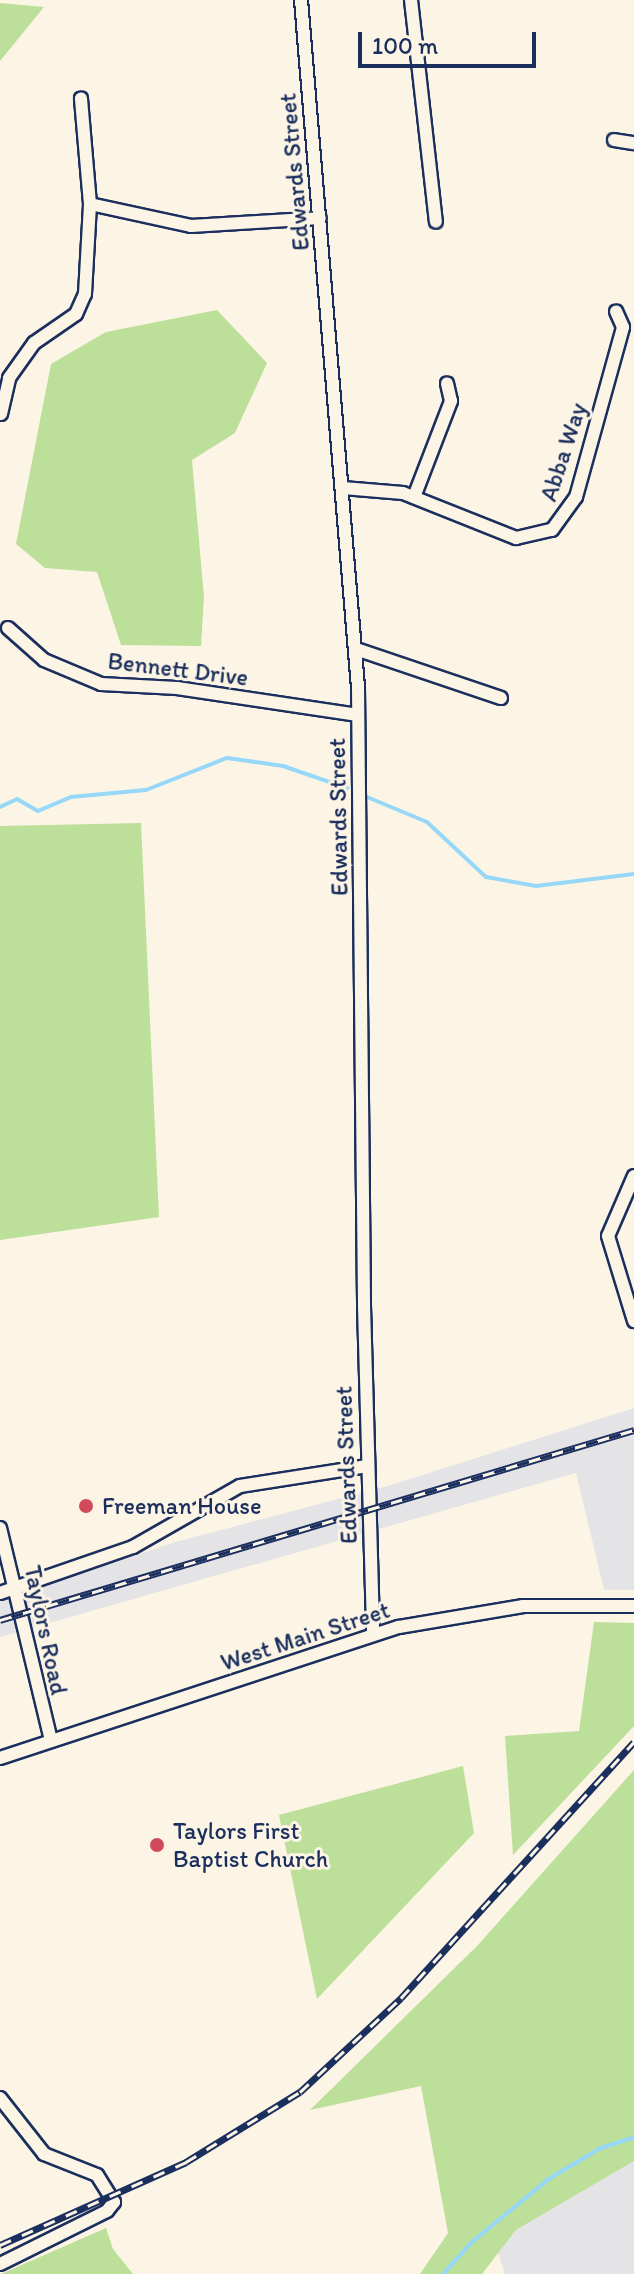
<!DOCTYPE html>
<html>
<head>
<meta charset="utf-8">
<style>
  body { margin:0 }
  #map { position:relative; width:634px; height:2274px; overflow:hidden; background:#fcf5e5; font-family:Itim,sans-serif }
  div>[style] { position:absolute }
  .built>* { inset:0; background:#e4e3e6 }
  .green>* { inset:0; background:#bcdf99 }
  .stream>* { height:4px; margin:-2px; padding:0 2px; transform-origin:2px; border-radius:2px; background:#97d7f8 }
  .roads { filter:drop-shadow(2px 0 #1b2f5e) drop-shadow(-2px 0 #1b2f5e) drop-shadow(0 2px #1b2f5e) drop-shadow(0 -2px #1b2f5e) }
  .minor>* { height:12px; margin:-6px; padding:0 6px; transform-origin:6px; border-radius:6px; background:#fcf5e5 }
  .rail>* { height:7px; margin-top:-3.5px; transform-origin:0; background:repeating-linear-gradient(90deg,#fcf5e5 0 12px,#1b2f5e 0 24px); box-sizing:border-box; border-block:2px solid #1b2f5e }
  .dots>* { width:22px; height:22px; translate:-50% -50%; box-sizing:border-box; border:4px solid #fcf5e5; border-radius:50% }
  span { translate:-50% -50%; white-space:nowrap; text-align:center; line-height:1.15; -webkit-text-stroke:6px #fcf5e5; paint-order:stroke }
  .street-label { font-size:24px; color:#1b2f5e }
  .poi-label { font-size:24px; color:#1b2f5e }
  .left { translate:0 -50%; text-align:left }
  .scale { position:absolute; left:358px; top:32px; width:178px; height:36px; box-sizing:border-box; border:4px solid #1b2f5e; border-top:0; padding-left:10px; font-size:24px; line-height:28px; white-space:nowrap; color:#1b2f5e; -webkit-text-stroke:6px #fcf5e5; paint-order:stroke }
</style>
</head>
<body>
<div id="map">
  <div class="built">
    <div style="clip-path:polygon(634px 1408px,634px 1590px,604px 1590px,576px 1473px,0 1637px,0 1601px,172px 1543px,391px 1485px)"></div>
    <div style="clip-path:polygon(634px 2161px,634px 2274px,505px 2274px,498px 2253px,516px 2230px)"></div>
  </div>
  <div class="green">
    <div style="clip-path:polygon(0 3px,44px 7px,0 61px)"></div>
    <div style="clip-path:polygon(217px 310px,267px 363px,235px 433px,192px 460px,204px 597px,201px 646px,121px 645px,97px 572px,45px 568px,16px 544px,51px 364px,106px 332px)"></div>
    <div style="clip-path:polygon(141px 823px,159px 1217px,0 1240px,0 826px)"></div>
    <div style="clip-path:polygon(594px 1622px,634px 1623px,634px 1726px,513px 1855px,505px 1736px,579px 1731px)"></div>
    <div style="clip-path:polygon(463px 1766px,474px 1833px,317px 1999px,279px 1815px)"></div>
    <div style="clip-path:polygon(634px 1770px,634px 2161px,516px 2230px,482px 2274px,420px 2274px,448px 2233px,421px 2086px,310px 2110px,478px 1945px)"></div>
    <div style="clip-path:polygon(106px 2228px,113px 2249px,133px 2274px,1px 2274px)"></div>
  </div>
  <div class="stream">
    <div style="left:367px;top:797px;width:65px;rotate:22.6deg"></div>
    <div style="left:427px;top:822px;width:81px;rotate:43deg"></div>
    <div style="left:486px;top:877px;width:51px;rotate:10.2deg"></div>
    <div style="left:536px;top:886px;width:99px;rotate:-7deg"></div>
    <div style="left:0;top:807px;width:19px;rotate:-25deg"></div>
    <div style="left:17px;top:799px;width:24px;rotate:30deg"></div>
    <div style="left:38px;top:811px;width:36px;rotate:-23deg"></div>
    <div style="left:71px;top:797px;width:75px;rotate:-5.3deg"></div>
    <div style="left:146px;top:790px;width:87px;rotate:-21.6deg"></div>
    <div style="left:227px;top:758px;width:57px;rotate:8.1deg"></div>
    <div style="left:283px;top:766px;width:68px;rotate:19deg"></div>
    <div style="left:443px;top:2274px;width:43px;rotate:-47.8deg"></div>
    <div style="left:472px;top:2242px;width:101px;rotate:-39.4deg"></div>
    <div style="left:550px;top:2178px;width:59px;rotate:-30.5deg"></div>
    <div style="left:601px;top:2148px;width:35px;rotate:-18deg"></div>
  </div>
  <div class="roads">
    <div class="minor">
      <div style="left:301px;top:0;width:690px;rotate:85.26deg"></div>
      <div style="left:358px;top:688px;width:618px;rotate:89.44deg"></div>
      <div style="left:364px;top:1306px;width:329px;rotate:88.4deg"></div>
      <div style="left:411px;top:0;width:223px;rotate:83.6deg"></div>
      <div style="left:614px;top:140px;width:20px;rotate:9deg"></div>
      <div style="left:90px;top:204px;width:103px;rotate:12.3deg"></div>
      <div style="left:191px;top:226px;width:129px;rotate:-3.5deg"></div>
      <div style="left:1px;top:414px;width:37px;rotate:-77deg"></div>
      <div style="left:9px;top:378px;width:43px;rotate:-54.5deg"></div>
      <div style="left:34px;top:343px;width:51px;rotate:-34.6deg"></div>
      <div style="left:76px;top:314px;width:22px;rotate:-66deg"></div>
      <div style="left:85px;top:294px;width:90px;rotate:-86.8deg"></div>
      <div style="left:90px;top:204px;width:106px;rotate:-94.9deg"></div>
      <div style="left:343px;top:488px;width:60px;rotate:4.8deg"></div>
      <div style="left:403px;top:493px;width:122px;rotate:21.7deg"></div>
      <div style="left:516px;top:538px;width:37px;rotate:-13deg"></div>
      <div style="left:552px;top:530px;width:41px;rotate:-54deg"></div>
      <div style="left:576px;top:497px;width:176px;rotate:-74.5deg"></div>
      <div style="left:623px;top:327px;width:17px;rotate:-114deg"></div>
      <div style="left:414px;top:497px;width:103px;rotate:-68.9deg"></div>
      <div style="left:451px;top:401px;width:18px;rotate:-103deg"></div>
      <div style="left:8px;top:628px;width:48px;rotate:41.6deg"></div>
      <div style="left:44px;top:660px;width:62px;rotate:22.8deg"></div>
      <div style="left:101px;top:684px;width:76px;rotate:3deg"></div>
      <div style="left:177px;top:688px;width:183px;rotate:8.5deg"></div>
      <div style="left:356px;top:649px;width:153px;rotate:18.7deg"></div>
      <div style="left:634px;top:1176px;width:65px;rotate:113.4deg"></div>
      <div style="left:608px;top:1236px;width:89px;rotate:73deg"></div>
      <div style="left:0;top:1528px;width:219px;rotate:76.5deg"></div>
      <div style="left:0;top:1593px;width:141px;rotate:-19.1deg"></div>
      <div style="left:133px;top:1547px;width:123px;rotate:-29.7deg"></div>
      <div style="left:240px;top:1486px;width:129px;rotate:-8.9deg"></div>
      <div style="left:0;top:1758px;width:420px;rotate:-18.2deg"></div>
      <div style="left:399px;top:1627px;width:126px;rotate:-9.6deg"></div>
      <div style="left:523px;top:1606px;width:111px"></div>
      <div style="left:0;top:2098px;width:71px;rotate:51.8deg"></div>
      <div style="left:44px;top:2154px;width:57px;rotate:21.6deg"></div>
      <div style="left:97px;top:2175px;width:32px;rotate:58deg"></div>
      <div style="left:114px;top:2202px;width:11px;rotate:128deg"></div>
      <div style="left:107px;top:2211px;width:119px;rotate:153.6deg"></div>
    </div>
  </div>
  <div class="rail">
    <div style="left:0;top:1620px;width:662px;rotate:-16.68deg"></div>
    <div style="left:0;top:2245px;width:204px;rotate:-24deg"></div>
    <div style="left:186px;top:2162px;width:134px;rotate:-31.6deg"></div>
    <div style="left:300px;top:2092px;width:138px;rotate:-42.9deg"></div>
    <div style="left:401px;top:1998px;width:346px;rotate:-47.7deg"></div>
  </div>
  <div class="dots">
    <div style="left:86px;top:1506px;background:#d1495b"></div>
    <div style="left:157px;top:1845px;background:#d1495b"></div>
  </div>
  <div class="street-label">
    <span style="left:294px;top:172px;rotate:-95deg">Edwards Street</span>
    <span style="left:563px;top:452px;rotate:-72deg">Abba Way</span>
    <span style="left:178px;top:669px;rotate:7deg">Bennett Drive</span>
    <span style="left:338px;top:817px;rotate:-91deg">Edwards Street</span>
    <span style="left:346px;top:1465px;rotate:-92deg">Edwards Street</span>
    <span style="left:46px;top:1630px;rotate:78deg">Taylors Road</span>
    <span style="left:305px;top:1636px;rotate:-18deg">West Main Street</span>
  </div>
  <div class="poi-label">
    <span class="left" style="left:102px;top:1506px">Freeman House</span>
    <span class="left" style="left:173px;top:1845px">Taylors First<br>Baptist Church</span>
  </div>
  <div class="scale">100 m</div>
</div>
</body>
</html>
